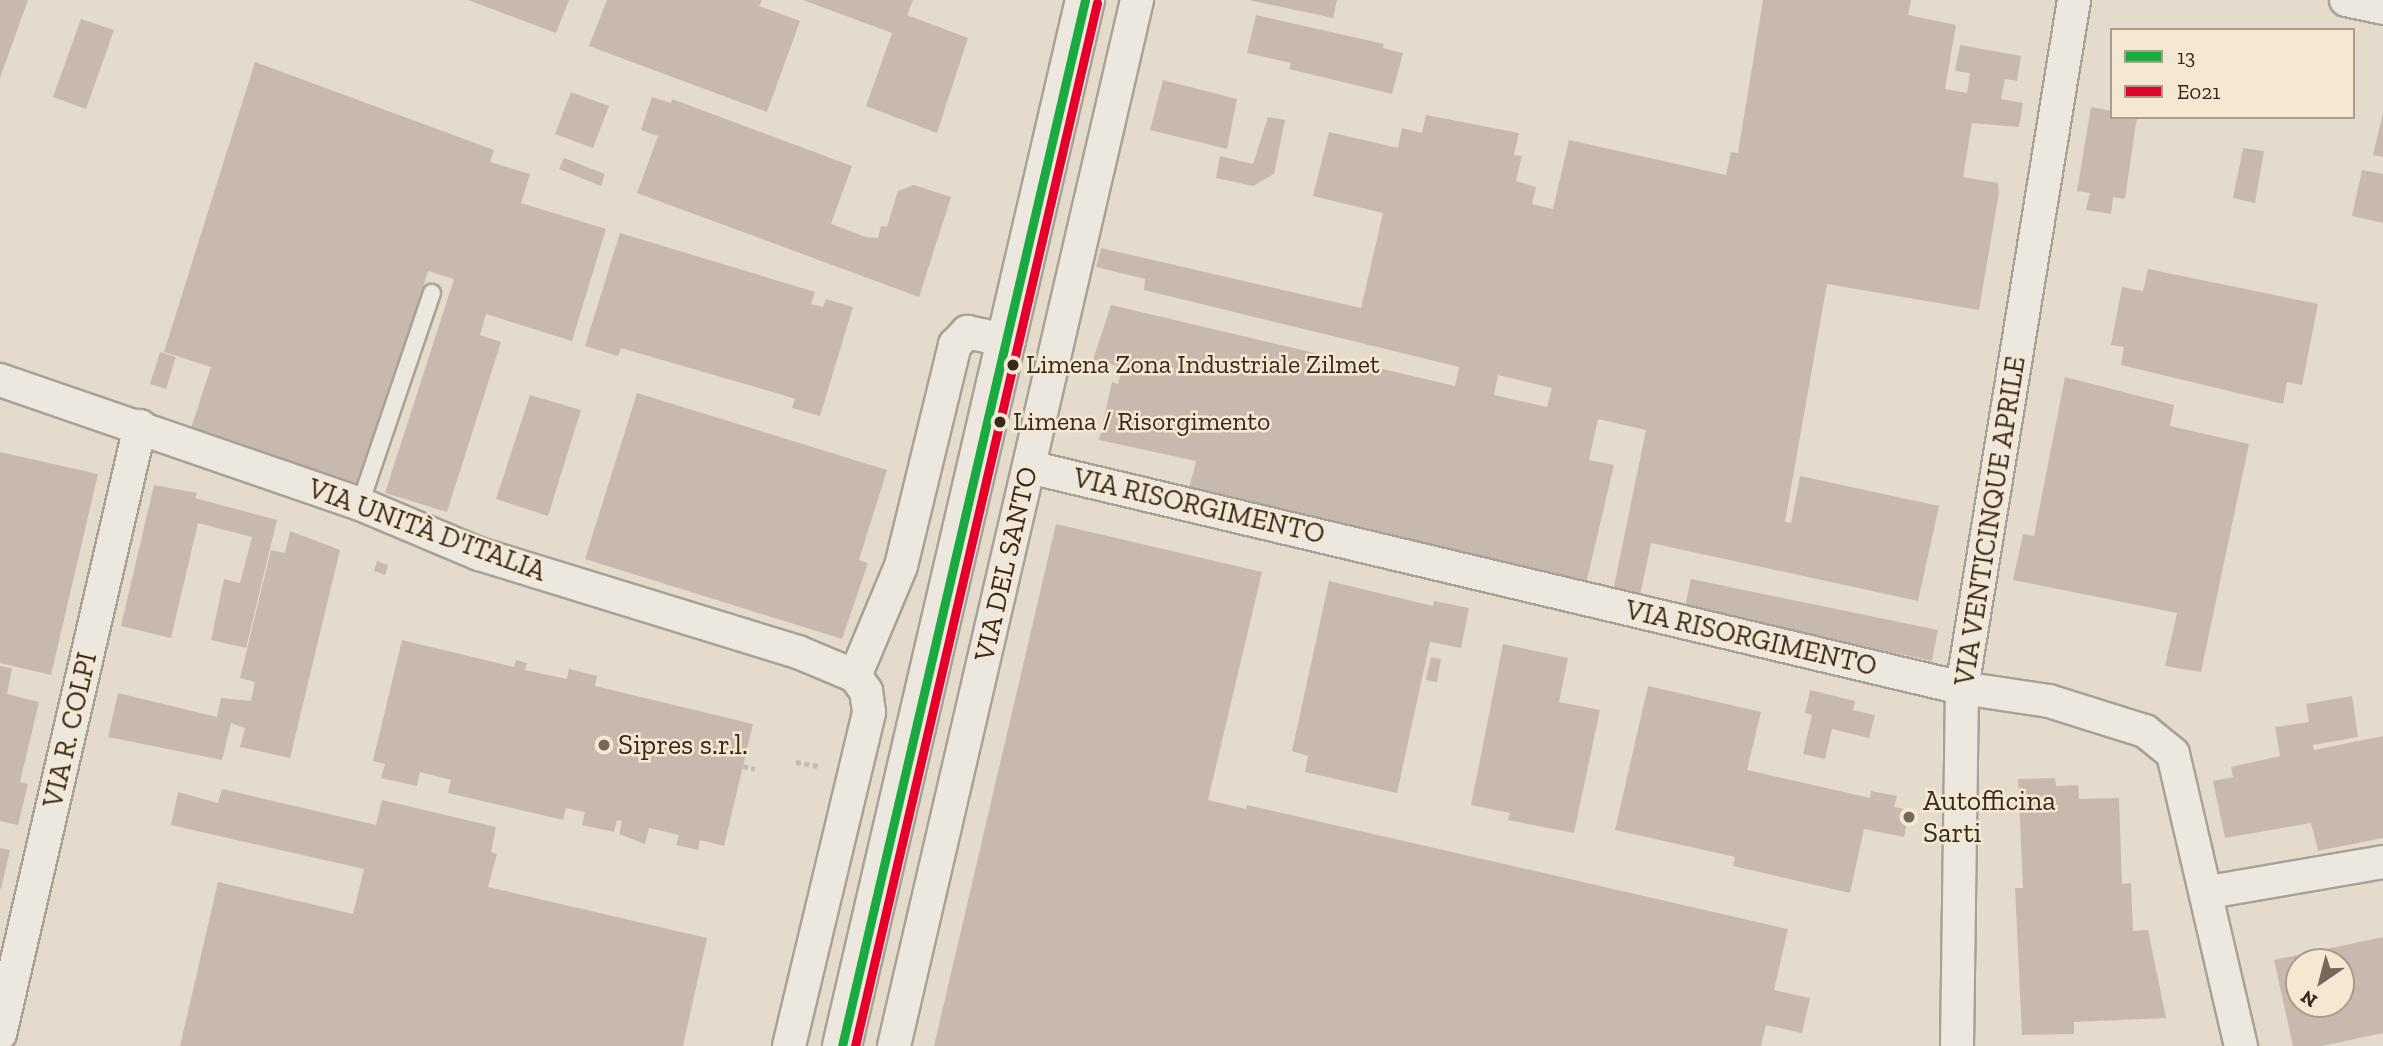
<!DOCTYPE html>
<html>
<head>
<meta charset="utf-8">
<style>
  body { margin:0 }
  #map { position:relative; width:2383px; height:1046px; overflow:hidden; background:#e4dbcd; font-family:"Zilla Slab",serif }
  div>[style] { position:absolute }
  .building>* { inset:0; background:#c8b9ae }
  .path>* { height:4.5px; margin-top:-2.25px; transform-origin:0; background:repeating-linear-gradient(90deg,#c5bdb5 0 5px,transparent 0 8.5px) }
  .roads { filter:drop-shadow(2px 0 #a9a197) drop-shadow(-2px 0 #a9a197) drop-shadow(0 2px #a9a197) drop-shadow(0 -2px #a9a197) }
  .lane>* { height:16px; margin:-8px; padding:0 8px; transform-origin:8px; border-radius:8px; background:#ece7df }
  .street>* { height:32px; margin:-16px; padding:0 16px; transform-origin:16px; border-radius:16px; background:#ece7df }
  .secondary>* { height:38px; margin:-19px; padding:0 19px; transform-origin:19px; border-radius:19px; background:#ece7df }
  .bus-1>* { height:9px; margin:-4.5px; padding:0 4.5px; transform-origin:4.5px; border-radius:4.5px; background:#1baa40 }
  .bus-2>* { height:9px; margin:-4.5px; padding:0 4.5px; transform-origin:4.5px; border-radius:4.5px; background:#e4002b }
  .dots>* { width:19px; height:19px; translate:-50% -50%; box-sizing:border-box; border:4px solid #f5e8d3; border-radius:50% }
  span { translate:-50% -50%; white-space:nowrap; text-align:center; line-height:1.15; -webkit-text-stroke:5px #f5e8d3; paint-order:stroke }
  .bus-label { font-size:26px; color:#38291e }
  .left { translate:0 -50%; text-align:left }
  .street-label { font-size:28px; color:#38291e }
  .poi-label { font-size:28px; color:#38291e }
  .legend { position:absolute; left:2110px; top:28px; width:245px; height:91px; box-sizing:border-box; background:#f5e8d3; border:2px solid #a99c8b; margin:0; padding:9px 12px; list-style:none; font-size:21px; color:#38291e }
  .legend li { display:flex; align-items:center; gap:14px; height:35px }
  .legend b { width:35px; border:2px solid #a99c8b }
  .north { position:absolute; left:2285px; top:948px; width:70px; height:70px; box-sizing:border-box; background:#f5e8d3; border:2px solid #a99c8b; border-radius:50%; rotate:215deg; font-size:19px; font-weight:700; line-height:28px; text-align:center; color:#38291e }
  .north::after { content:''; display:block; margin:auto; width:24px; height:32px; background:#74675b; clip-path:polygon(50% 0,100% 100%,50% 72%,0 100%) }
</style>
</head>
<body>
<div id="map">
  <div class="building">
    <div style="clip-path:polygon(0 0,28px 0,0 78px)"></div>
    <div style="clip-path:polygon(468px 0,569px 0,556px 33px)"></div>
    <div style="clip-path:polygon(607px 0,762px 0,759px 6px,800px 21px,767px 112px,589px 46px)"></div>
    <div style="clip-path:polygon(803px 0,913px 0,907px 15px,968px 38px,937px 133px,866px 106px,892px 33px)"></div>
    <div style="clip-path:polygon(1249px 0,1337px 0,1333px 18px)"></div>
    <div style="clip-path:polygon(evenodd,1763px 0,1911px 0,1908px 15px,1956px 25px,1945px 89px,1967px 93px,1970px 73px,1955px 71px,1960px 45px,2021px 56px,2017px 81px,2005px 79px,2001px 99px,2023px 103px,2019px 127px,1972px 123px,1963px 177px,1998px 183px,1999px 193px,1979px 310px,1827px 284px,1785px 522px,1791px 523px,1800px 476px,1939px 506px,1918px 601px,1651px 543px,1640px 596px,1613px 591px,1646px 430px,1598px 419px,1589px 460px,1614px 465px,1586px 584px,1188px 493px,1196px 461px,1099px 440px,1112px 382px,1118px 384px,1122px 367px,1093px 360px,1111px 305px,1455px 386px,1459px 367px,1144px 290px,1145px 279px,1096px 267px,1101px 248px,1361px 308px,1383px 213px,1313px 196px,1329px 132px,1398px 148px,1402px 128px,1422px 133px,1426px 115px,1519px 133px,1514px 155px,1522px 156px,1516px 181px,1536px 187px,1532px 204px,1553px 209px,1569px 140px,1726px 175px,1731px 152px,1738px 153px,1763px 0,1498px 375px,1552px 388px,1547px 407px,1494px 395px,1498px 375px)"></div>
    <div style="clip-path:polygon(1256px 15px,1384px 44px,1383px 48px,1403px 53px,1392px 94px,1289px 69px,1291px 63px,1247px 53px)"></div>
    <div style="clip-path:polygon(81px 19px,114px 30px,86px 109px,53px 97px)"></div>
    <div style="clip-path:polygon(255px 62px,494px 150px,490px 162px,530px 174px,521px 203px,606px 229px,572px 341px,486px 314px,480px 335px,501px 342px,447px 512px,385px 493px,454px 279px,428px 271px,361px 486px,190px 431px,211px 367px,164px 352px)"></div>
    <div style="clip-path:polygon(1163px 80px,1237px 99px,1227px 149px,1150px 130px)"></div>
    <div style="clip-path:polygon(571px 92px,609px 106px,593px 148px,555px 134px)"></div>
    <div style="clip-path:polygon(652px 97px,671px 103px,672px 99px,852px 166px,831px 224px,866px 237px,878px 238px,881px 226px,887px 227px,898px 191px,914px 185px,951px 197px,919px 297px,637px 193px,658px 136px,641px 130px)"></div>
    <div style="clip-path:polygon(2091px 107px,2112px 111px,2112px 117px,2137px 117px,2125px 199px,2113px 197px,2111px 214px,2086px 210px,2090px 193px,2077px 191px)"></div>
    <div style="clip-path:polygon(2383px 113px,2383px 157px,2373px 155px)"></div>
    <div style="clip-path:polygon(1268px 117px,1285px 120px,1274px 174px,1253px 186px,1216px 178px,1220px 156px,1253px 164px)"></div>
    <div style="clip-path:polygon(2243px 148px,2264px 151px,2255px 203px,2233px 198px)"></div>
    <div style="clip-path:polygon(564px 158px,605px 174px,601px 186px,559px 169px)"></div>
    <div style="clip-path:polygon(2362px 170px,2383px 174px,2383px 223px,2352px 216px)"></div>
    <div style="clip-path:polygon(620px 233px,815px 292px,811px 304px,823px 307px,826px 299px,853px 307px,820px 416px,792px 408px,795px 399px,783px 395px,621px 348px,618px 356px,585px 346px)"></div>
    <div style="clip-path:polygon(2148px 269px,2318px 304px,2302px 385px,2287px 382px,2283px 404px,2121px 365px,2124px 347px,2111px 345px,2122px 287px,2143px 291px)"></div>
    <div style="clip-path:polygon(160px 352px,176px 357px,166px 389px,150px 384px)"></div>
    <div style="clip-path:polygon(2065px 377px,2174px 405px,2170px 426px,2249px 444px,2201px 672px,2165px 666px,2177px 613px,2013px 580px,2023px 534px,2034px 536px)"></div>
    <div style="clip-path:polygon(637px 393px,887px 470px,859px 560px,868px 563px,842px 639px,585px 559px)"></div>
    <div style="clip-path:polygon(530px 395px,581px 410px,548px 516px,496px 499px)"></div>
    <div style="clip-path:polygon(0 452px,98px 474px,51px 675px,0 663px)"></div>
    <div style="clip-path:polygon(154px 485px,197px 493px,195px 498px,277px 520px,246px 648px,211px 640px,224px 579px,240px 583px,252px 537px,198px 523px,171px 638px,121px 626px)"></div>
    <div style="clip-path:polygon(1056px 524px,1262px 572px,1208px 800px,1246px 809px,1247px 805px,1788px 929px,1774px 990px,1810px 998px,1802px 1033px,1766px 1025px,1761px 1046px,934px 1046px)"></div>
    <div style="clip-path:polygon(290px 531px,340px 550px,290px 758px,240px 747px,245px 728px,231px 723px,222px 760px,108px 737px,118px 693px,217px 717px,221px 698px,251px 701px,255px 682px,240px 678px,271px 550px,285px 553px)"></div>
    <div style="clip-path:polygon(377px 561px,388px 565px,385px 575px,374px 571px)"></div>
    <div style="clip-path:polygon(1691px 579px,1938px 630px,1932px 661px,1685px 607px)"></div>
    <div style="clip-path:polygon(1329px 581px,1433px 606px,1434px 601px,1469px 608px,1461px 648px,1430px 642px,1397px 793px,1305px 772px,1308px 756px,1292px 751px)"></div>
    <div style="clip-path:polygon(402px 640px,514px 667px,516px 660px,527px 663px,525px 670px,567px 679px,569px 669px,597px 676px,595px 686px,753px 724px,724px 846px,700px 840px,698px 850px,676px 845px,679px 835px,649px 828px,645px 844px,619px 834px,622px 821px,617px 820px,614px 832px,582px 825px,585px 812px,566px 808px,563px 820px,448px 793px,451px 780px,420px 772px,417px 786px,381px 778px,385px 764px,373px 761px)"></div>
    <div style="clip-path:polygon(1503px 644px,1568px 658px,1559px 702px,1600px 710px,1574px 833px,1508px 820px,1510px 813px,1471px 805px)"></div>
    <div style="clip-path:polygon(1431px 657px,1441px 659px,1437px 682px,1426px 680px)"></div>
    <div style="clip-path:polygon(0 666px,12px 668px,7px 694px,39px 702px,20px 782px,28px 784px,18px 825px,0 821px)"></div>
    <div style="clip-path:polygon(1648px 686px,1761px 712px,1747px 770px,1870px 798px,1871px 791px,1897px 796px,1894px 807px,1910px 810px,1904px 837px,1864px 829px,1850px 893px,1733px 866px,1735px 857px,1615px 830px)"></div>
    <div style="clip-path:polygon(1810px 690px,1855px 701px,1853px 710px,1875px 715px,1869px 738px,1832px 729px,1825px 759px,1803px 754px,1812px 715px,1805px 713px)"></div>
    <div style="clip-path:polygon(2352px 696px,2358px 737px,2313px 745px,2314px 750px,2383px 736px,2383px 838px,2318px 851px,2311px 823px,2225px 838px,2213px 781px,2233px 777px,2231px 767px,2280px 756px,2275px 727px,2309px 722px,2306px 704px)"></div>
    <div style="clip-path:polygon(2055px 778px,2056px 786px,2078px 785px,2079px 799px,2119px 798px,2122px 884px,2131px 883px,2133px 931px,2148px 930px,2166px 1018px,2074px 1022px,2074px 1034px,2022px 1035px,2015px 888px,2023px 888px,2018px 779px)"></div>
    <div style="clip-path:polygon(222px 789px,376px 825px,382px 800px,496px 827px,491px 852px,497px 854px,488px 887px,707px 938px,683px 1046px,180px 1046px,218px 882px,353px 914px,364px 869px,171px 825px,178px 792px,218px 803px)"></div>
    <div style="clip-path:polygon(0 848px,10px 850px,1px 889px,0 888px)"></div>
    <div style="clip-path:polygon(evenodd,2383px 937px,2383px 1033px,2322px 1046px,2293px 1046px,2274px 960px,2383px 937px,2299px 962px,2341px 962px,2341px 1004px,2299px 1004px,2299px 962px)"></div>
  </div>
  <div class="path">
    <div style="left:796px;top:762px;width:23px;rotate:10deg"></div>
    <div style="left:743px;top:766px;width:12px;rotate:14deg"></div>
  </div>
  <div class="roads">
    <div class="lane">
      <div style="left:360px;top:504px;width:223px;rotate:-71.2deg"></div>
    </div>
    <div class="street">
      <div style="left:2346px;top:0;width:38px;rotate:12deg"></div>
      <div style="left:0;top:380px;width:381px;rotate:19deg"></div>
      <div style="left:360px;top:504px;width:129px;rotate:22.8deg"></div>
      <div style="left:479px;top:554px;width:334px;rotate:17.1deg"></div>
      <div style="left:798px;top:652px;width:62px;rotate:22.8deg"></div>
      <div style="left:1029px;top:467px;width:959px;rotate:13.33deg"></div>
      <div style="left:1962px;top:688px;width:88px;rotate:8.5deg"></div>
      <div style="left:2049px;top:701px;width:101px;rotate:17.4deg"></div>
      <div style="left:2145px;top:731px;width:36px;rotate:39deg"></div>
      <div style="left:2173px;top:754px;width:300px;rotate:76.9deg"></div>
      <div style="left:855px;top:676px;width:119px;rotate:-67.3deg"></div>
      <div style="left:901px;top:566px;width:228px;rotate:-76.3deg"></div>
      <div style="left:955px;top:345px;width:18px;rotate:-47deg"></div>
      <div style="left:967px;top:332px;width:43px;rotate:12.1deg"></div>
      <div style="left:2209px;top:892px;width:177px;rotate:-9.8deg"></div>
      <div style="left:0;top:1034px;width:624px;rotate:-77.03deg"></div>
      <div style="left:789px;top:1046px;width:343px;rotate:-76.5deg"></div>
      <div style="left:869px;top:712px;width:21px;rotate:-98deg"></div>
      <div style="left:866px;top:691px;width:19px;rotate:-126deg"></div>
      <div style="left:894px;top:1046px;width:1074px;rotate:-76.92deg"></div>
      <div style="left:1957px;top:1046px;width:358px;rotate:-89.2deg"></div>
      <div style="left:1962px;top:688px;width:697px;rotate:-80.75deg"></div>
    </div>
    <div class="secondary">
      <div style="left:842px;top:1046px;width:1074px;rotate:-76.92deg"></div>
    </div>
  </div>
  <div class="bus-1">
    <div style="left:842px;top:1046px;width:1074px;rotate:-76.92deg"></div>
  </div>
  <div class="bus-2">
    <div style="left:855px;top:1046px;width:1071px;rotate:-76.94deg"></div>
  </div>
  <div class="dots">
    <div style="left:1013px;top:365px;background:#38291e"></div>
    <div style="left:1000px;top:422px;background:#38291e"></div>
    <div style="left:604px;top:745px;background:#74675b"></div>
    <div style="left:1909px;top:817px;background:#74675b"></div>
  </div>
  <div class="bus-label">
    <span class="left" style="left:1026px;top:365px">Limena Zona Industriale Zilmet</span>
    <span class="left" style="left:1013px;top:422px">Limena / Risorgimento</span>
  </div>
  <div class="street-label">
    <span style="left:1199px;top:506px;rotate:13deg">VIA RISORGIMENTO</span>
    <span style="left:1990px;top:521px;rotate:-81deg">VIA VENTICINQUE APRILE</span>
    <span style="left:427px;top:530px;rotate:20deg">VIA UNITÀ D'ITALIA</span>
    <span style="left:1006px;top:564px;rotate:-77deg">VIA DEL SANTO</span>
    <span style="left:1751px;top:638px;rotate:13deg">VIA RISORGIMENTO</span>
    <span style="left:70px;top:730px;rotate:-77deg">VIA R. COLPI</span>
  </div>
  <div class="poi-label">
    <span class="left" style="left:618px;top:745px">Sipres s.r.l.</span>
    <span class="left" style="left:1923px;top:817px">Autofficina<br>Sarti</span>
  </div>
  <ul class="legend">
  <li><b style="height:9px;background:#1baa40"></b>13</li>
  <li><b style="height:9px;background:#e4002b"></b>E021</li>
  </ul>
  <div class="north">N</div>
</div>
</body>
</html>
